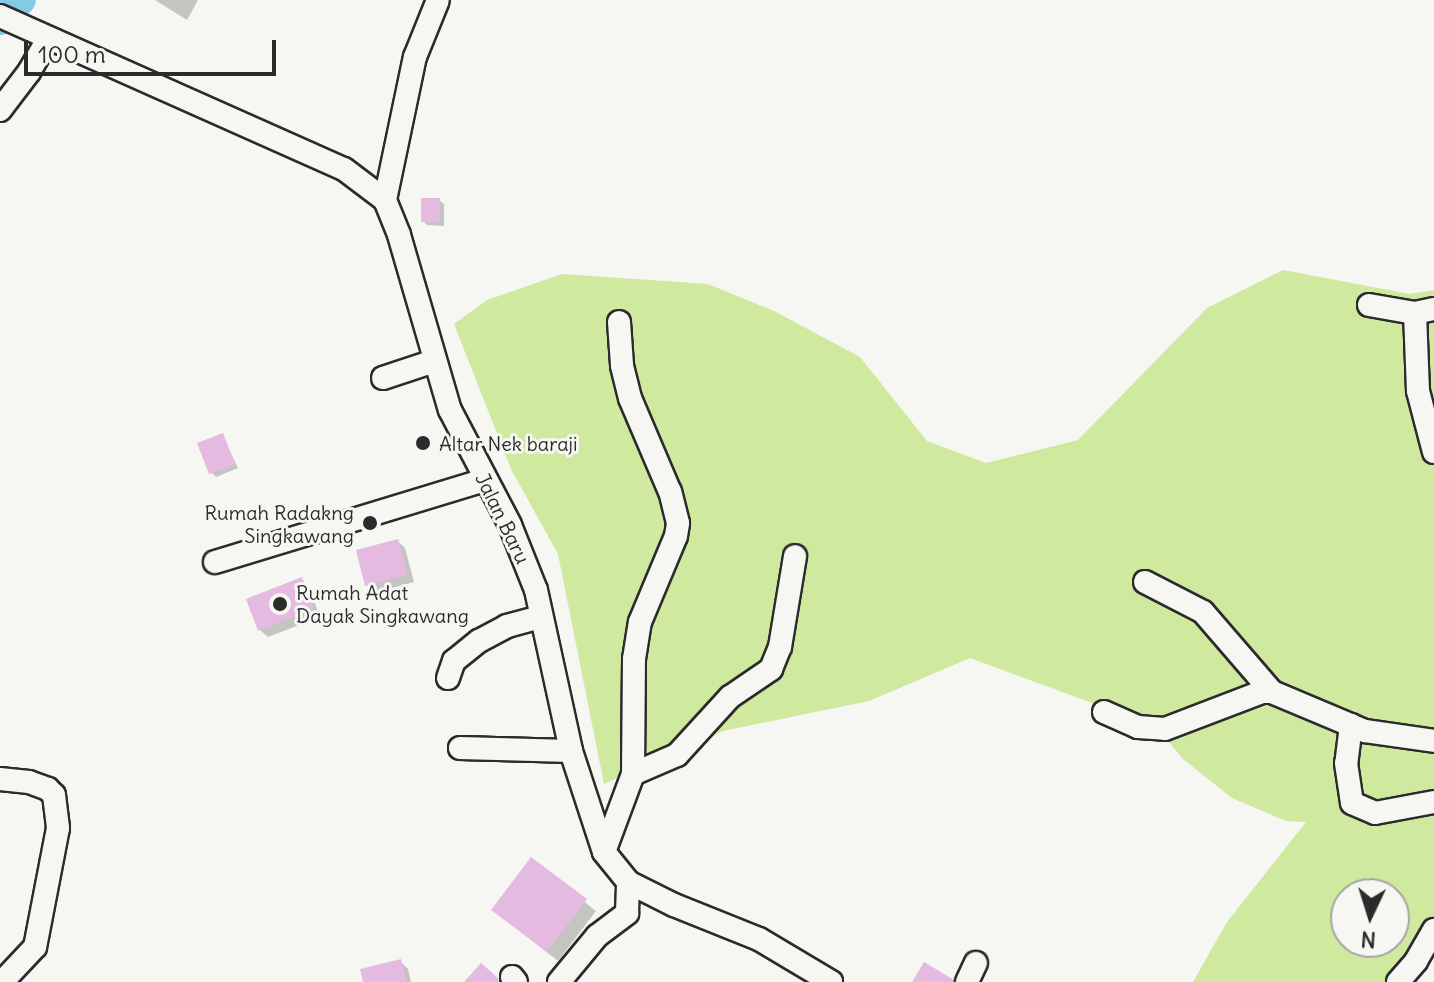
<!DOCTYPE html>
<html>
<head>
<meta charset="utf-8">
<style>
  body { margin:0 }
  #map { position:relative; width:1434px; height:982px; overflow:hidden; background:#f6f6f2; font-family:Delius,sans-serif }
  div>[style] { position:absolute }
  .green>* { inset:0; background:#cfe99f }
  .shadow>* { inset:0; background:#0003 }
  .river>* { height:30px; margin:-15px; padding:0 15px; transform-origin:15px; border-radius:15px; background:#83cae4 }
  .building>* { inset:0; background:#e4bae0 }
  .roads { filter:drop-shadow(2px 0 #2b2b2b) drop-shadow(-2px 0 #2b2b2b) drop-shadow(0 2px #2b2b2b) drop-shadow(0 -2px #2b2b2b) }
  .minor>* { height:22px; margin:-11px; padding:0 11px; transform-origin:11px; border-radius:11px; background:#f6f6f2 }
  .dots>* { width:22px; height:22px; translate:-50% -50%; box-sizing:border-box; border:4px solid #f6f6f2; border-radius:50% }
  span { translate:-50% -50%; white-space:nowrap; text-align:center; line-height:1.15; -webkit-text-stroke:6px #f6f6f2; paint-order:stroke }
  .poi-label { font-size:20px; color:#2b2b2b }
  .left { translate:0 -50%; text-align:left }
  .right { translate:-100% -50%; text-align:right }
  .street-label { font-size:20px; color:#2b2b2b }
  .north { position:absolute; left:1330px; top:878px; width:80px; height:80px; box-sizing:border-box; background:#f6f6f2; border:2px solid #a5a5a2; border-radius:50%; rotate:184deg; font-size:22px; font-weight:700; line-height:32px; text-align:center; color:#2b2b2b }
  .north::after { content:''; display:block; margin:auto; width:28px; height:36px; background:#2b2b2b; clip-path:polygon(50% 0,100% 100%,50% 72%,0 100%) }
  .scale { position:absolute; left:24px; top:40px; width:252px; height:36px; box-sizing:border-box; border:4px solid #2b2b2b; border-top:0; padding-left:10px; font-size:24px; line-height:28px; white-space:nowrap; color:#2b2b2b; -webkit-text-stroke:6px #f6f6f2; paint-order:stroke }
</style>
</head>
<body>
<div id="map">
  <div class="green">
    <div style="clip-path:polygon(evenodd,1283px 270px,1410px 294px,1434px 290px,1434px 921px,1396px 982px,1193px 982px,1227px 922px,1306px 822px,1286px 821px,1232px 798px,1183px 759px,1150px 719px,1095px 704px,970px 658px,869px 701px,723px 731px,604px 784px,558px 554px,511px 469px,454px 324px,487px 300px,562px 274px,708px 284px,774px 311px,860px 357px,927px 441px,986px 463px,1078px 440px,1207px 308px,1283px 270px,1346px 894px,1394px 894px,1394px 942px,1346px 942px,1346px 894px)"></div>
  </div>
  <div class="shadow">
    <div style="clip-path:polygon(155px 0,198px 0,187px 20px)"></div>
    <div style="clip-path:polygon(439px 200px,444px 204px,444px 226px,427px 225px,423px 221px)"></div>
    <div style="clip-path:polygon(222px 435px,238px 468px,216px 477px,211px 472px)"></div>
    <div style="clip-path:polygon(397px 541px,405px 548px,414px 582px,375px 593px,367px 585px)"></div>
    <div style="clip-path:polygon(301px 580px,309px 587px,320px 617px,268px 637px,260px 630px)"></div>
    <div style="clip-path:polygon(531px 860px,596px 911px,558px 961px,493px 910px)"></div>
    <div style="clip-path:polygon(400px 961px,408px 969px,411px 982px,365px 982px)"></div>
  </div>
  <div class="river">
    <div style="left:0;top:20px;width:29px;rotate:-44deg"></div>
  </div>
  <div class="building">
    <div style="clip-path:polygon(421px 198px,440px 198px,440px 222px,421px 222px)"></div>
    <div style="clip-path:polygon(223px 433px,235px 464px,209px 474px,197px 443px)"></div>
    <div style="clip-path:polygon(398px 539px,408px 575px,365px 586px,356px 550px)"></div>
    <div style="clip-path:polygon(302px 577px,314px 609px,258px 631px,246px 599px)"></div>
    <div style="clip-path:polygon(531px 857px,587px 899px,547px 952px,491px 910px)"></div>
    <div style="clip-path:polygon(401px 959px,407px 982px,363px 982px,360px 969px)"></div>
    <div style="clip-path:polygon(924px 962px,954px 980px,953px 982px,912px 982px)"></div>
    <div style="clip-path:polygon(481px 963px,498px 978px,499px 982px,464px 982px)"></div>
  </div>
  <div class="roads">
    <div class="minor">
      <div style="left:0;top:16px;width:376px;rotate:24deg"></div>
      <div style="left:344px;top:169px;width:51px;rotate:37.1deg"></div>
      <div style="left:385px;top:200px;width:38px;rotate:68deg"></div>
      <div style="left:399px;top:235px;width:182px;rotate:73.8deg"></div>
      <div style="left:450px;top:410px;width:130px;rotate:62.4deg"></div>
      <div style="left:510px;top:525px;width:70px;rotate:68.2deg"></div>
      <div style="left:536px;top:590px;width:165px;rotate:77.7deg"></div>
      <div style="left:571px;top:751px;width:106px;rotate:71.9deg"></div>
      <div style="left:604px;top:852px;width:38px;rotate:51deg"></div>
      <div style="left:628px;top:882px;width:51px;rotate:26.6deg"></div>
      <div style="left:674px;top:905px;width:92px;rotate:21.8deg"></div>
      <div style="left:759px;top:939px;width:84px;rotate:30.8deg"></div>
      <div style="left:0;top:110px;width:48px;rotate:-52.7deg"></div>
      <div style="left:29px;top:72px;width:39px;rotate:-60deg"></div>
      <div style="left:385px;top:200px;width:146px;rotate:-78.2deg"></div>
      <div style="left:415px;top:57px;width:61px;rotate:-68deg"></div>
      <div style="left:1369px;top:305px;width:47px;rotate:9.9deg"></div>
      <div style="left:1415px;top:313px;width:19px;rotate:-12deg"></div>
      <div style="left:1415px;top:313px;width:78px;rotate:87.8deg"></div>
      <div style="left:1418px;top:391px;width:63px;rotate:75.3deg"></div>
      <div style="left:383px;top:378px;width:54px;rotate:-18.4deg"></div>
      <div style="left:215px;top:562px;width:282px;rotate:-16.9deg"></div>
      <div style="left:1145px;top:582px;width:65px;rotate:27.3deg"></div>
      <div style="left:1203px;top:612px;width:106px;rotate:49.2deg"></div>
      <div style="left:448px;top:678px;width:18px;rotate:-71deg"></div>
      <div style="left:454px;top:661px;width:32px;rotate:-39deg"></div>
      <div style="left:479px;top:641px;width:32px;rotate:-28deg"></div>
      <div style="left:507px;top:626px;width:35px;rotate:-15deg"></div>
      <div style="left:1104px;top:712px;width:37px;rotate:24deg"></div>
      <div style="left:1138px;top:727px;width:27px;rotate:4deg"></div>
      <div style="left:1165px;top:729px;width:104px;rotate:-20.9deg"></div>
      <div style="left:1262px;top:692px;width:10px"></div>
      <div style="left:1272px;top:692px;width:101px;rotate:22.8deg"></div>
      <div style="left:1365px;top:731px;width:70px;rotate:8.2deg"></div>
      <div style="left:1351px;top:725px;width:38px;rotate:97deg"></div>
      <div style="left:1346px;top:763px;width:40px;rotate:81.5deg"></div>
      <div style="left:1352px;top:803px;width:25px;rotate:23deg"></div>
      <div style="left:1375px;top:813px;width:60px;rotate:-10.6deg"></div>
      <div style="left:460px;top:748px;width:111px;rotate:1.5deg"></div>
      <div style="left:633px;top:774px;width:48px;rotate:-23.4deg"></div>
      <div style="left:677px;top:755px;width:79px;rotate:-47.6deg"></div>
      <div style="left:730px;top:697px;width:50px;rotate:-34.3deg"></div>
      <div style="left:771px;top:669px;width:24px;rotate:-68deg"></div>
      <div style="left:780px;top:647px;width:92px;rotate:-80.6deg"></div>
      <div style="left:0;top:779px;width:29px;rotate:6deg"></div>
      <div style="left:29px;top:782px;width:20px;rotate:20deg"></div>
      <div style="left:48px;top:789px;width:8px;rotate:45deg"></div>
      <div style="left:54px;top:795px;width:33px;rotate:83deg"></div>
      <div style="left:58px;top:828px;width:121px;rotate:100.9deg"></div>
      <div style="left:35px;top:947px;width:48px;rotate:133.3deg"></div>
      <div style="left:604px;top:852px;width:83px;rotate:-69.6deg"></div>
      <div style="left:633px;top:774px;width:115px;rotate:-89.5deg"></div>
      <div style="left:634px;top:659px;width:37px;rotate:-81deg"></div>
      <div style="left:640px;top:622px;width:93px;rotate:-67.3deg"></div>
      <div style="left:676px;top:536px;width:13px;rotate:-81deg"></div>
      <div style="left:678px;top:523px;width:32px;rotate:-104deg"></div>
      <div style="left:670px;top:492px;width:102px;rotate:-113.1deg"></div>
      <div style="left:630px;top:398px;width:34px;rotate:-104deg"></div>
      <div style="left:622px;top:365px;width:43px;rotate:-94deg"></div>
      <div style="left:512px;top:977px;width:6px;rotate:51deg"></div>
      <div style="left:559px;top:982px;width:60px;rotate:-50.4deg"></div>
      <div style="left:597px;top:936px;width:38px;rotate:-37deg"></div>
      <div style="left:627px;top:913px;width:31px;rotate:-88deg"></div>
      <div style="left:967px;top:982px;width:21px;rotate:-65deg"></div>
      <div style="left:1398px;top:982px;width:28px;rotate:-49deg"></div>
      <div style="left:1416px;top:961px;width:36px;rotate:-60deg"></div>
    </div>
  </div>
  <div class="dots">
    <div style="left:423px;top:443px;background:#2b2b2b"></div>
    <div style="left:370px;top:523px;background:#2b2b2b"></div>
    <div style="left:280px;top:604px;background:#2b2b2b"></div>
  </div>
  <div class="poi-label">
    <span class="left" style="left:439px;top:443px">Altar Nek baraji</span>
    <span class="right" style="left:354px;top:524px">Rumah Radakng<br>Singkawang</span>
    <span class="left" style="left:296px;top:604px">Rumah Adat<br>Dayak Singkawang</span>
  </div>
  <div class="street-label">
    <span style="left:503px;top:518px;rotate:64deg">Jalan Baru</span>
  </div>
  <div class="north">N</div>
  <div class="scale">100 m</div>
</div>
</body>
</html>
